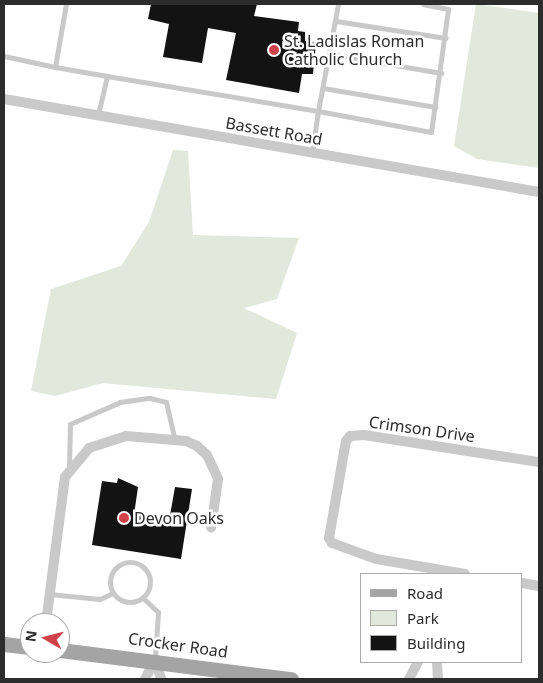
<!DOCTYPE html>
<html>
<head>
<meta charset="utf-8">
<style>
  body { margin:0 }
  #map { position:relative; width:543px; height:683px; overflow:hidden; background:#fff; font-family:"Noto Sans",sans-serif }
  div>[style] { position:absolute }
  .green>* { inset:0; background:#e2e8dc }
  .building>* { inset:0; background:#131313 }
  .service>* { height:5px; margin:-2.5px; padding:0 2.5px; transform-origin:2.5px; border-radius:2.5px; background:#c9c9c9 }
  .service>.ring { margin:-2.5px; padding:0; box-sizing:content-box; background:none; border:5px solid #c9c9c9; border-radius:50% }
  .minor>* { height:10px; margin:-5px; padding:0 5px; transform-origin:5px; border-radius:5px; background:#c9c9c9 }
  .primary>* { height:15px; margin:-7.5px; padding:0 7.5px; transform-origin:7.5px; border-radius:7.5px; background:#a4a4a4 }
  .dots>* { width:14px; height:14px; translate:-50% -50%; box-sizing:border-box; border:2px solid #fff; border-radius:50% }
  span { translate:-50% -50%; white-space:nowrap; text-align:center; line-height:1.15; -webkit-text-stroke:5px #fff; paint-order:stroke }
  .poi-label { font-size:16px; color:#2c2c2c }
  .left { translate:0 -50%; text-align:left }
  .street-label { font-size:16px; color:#2c2c2c }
  .frame { position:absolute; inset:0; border:5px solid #2c2c2c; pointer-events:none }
  .legend { position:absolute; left:360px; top:573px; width:162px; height:90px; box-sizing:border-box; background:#fff; border:1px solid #ababab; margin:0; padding:6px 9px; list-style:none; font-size:15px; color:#2c2c2c }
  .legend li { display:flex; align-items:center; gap:10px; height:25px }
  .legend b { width:25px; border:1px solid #ababab }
  .north { position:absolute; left:20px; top:613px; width:50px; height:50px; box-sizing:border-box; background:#fff; border:1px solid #ababab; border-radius:50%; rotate:278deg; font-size:14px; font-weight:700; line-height:20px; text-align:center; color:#2c2c2c }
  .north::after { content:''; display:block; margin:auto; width:18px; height:22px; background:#d0424a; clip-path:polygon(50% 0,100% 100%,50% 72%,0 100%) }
</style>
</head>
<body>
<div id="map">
  <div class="green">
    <div style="clip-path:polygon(476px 4px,539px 13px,539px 168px,477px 159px,454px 146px)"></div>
    <div style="clip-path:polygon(173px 150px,188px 151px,193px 235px,299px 238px,277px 299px,244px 308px,297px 333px,276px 399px,103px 383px,55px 396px,31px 391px,51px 289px,121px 266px,149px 222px)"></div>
  </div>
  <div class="building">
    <div style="clip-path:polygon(151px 4px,257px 4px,254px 16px,299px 22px,298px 31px,305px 32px,305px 41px,316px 43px,313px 74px,302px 74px,299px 93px,226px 80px,236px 33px,208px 28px,202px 63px,163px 57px,169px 24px,148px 19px)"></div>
    <div style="clip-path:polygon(118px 478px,138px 487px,134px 515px,169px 521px,175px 487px,192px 489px,181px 559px,92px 545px,102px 481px,117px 483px)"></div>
  </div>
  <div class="service">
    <div style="left:66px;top:4px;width:64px;rotate:99.9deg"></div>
    <div style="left:55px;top:67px;width:53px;rotate:9.8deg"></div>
    <div style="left:107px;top:76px;width:40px;rotate:103deg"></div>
    <div style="left:336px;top:21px;width:111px;rotate:8.8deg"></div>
    <div style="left:330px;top:54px;width:113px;rotate:9.7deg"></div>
    <div style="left:4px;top:56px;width:52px;rotate:12.2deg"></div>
    <div style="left:107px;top:76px;width:214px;rotate:9.4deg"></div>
    <div style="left:318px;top:111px;width:109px;rotate:-79.4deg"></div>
    <div style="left:323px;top:88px;width:114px;rotate:9.6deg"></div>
    <div style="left:312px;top:152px;width:41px;rotate:-81.7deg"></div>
    <div style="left:318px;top:111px;width:115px;rotate:10.5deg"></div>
    <div style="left:431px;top:132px;width:124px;rotate:-82.1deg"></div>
    <div style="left:448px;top:9px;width:25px;rotate:-169deg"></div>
    <div style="left:69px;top:468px;width:44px;rotate:-88.7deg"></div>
    <div style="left:70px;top:424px;width:55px;rotate:-23.7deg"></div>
    <div style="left:120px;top:402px;width:30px;rotate:-8deg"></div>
    <div style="left:150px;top:398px;width:16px;rotate:14deg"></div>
    <div style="left:166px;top:402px;width:39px;rotate:77deg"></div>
    <div class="ring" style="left:110px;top:562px;width:35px;height:35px"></div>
    <div style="left:49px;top:594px;width:51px;rotate:5.6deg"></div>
    <div style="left:100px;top:599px;width:14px;rotate:-25deg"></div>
    <div style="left:143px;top:598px;width:21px;rotate:43deg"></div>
    <div style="left:158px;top:612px;width:47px;rotate:93.7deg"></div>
  </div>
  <div class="minor">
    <div style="left:4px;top:99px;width:543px;rotate:9.86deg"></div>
    <div style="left:465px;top:574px;width:90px;rotate:-170.4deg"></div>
    <div style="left:376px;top:559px;width:47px;rotate:-160deg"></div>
    <div style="left:332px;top:543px;width:6px;rotate:-121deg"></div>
    <div style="left:329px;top:538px;width:98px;rotate:-80.1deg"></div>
    <div style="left:346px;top:441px;width:6px;rotate:-51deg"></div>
    <div style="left:350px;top:436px;width:14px;rotate:-4deg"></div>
    <div style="left:364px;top:435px;width:177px;rotate:8.8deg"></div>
    <div style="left:522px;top:583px;width:17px;rotate:10deg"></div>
    <div style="left:46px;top:623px;width:147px;rotate:-82.6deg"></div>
    <div style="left:65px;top:477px;width:38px;rotate:-50deg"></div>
    <div style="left:89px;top:448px;width:39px;rotate:-18deg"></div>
    <div style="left:126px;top:436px;width:60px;rotate:4.8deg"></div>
    <div style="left:186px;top:441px;width:12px;rotate:24deg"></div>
    <div style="left:197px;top:446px;width:13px;rotate:42deg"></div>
    <div style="left:207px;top:455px;width:26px;rotate:65deg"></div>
    <div style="left:218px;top:479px;width:49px;rotate:98.1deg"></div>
    <div style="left:155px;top:659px;width:21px;rotate:73deg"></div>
    <div style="left:437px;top:662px;width:17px;rotate:87deg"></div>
    <div style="left:145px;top:679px;width:22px;rotate:-63deg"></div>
    <div style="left:409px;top:679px;width:19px;rotate:-62deg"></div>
  </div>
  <div class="primary">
    <div style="left:4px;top:644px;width:26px;rotate:7deg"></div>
    <div style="left:60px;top:650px;width:233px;rotate:7.2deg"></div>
  </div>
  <div class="dots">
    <div style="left:274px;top:50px;background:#d0424a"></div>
    <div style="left:124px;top:518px;background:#d0424a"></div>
  </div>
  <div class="poi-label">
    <span class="left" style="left:284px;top:50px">St. Ladislas Roman<br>Catholic Church</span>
    <span class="left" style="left:134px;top:518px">Devon Oaks</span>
  </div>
  <div class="street-label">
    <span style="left:274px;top:131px;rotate:10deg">Bassett Road</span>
    <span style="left:422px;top:429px;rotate:8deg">Crimson Drive</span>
    <span style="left:178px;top:645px;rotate:8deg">Crocker Road</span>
  </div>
  <div class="frame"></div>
  <ul class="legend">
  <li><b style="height:6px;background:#a4a4a4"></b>Road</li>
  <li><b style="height:14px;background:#e2e8dc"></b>Park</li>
  <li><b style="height:14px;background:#131313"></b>Building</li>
  </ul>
  <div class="north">N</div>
</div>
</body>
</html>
